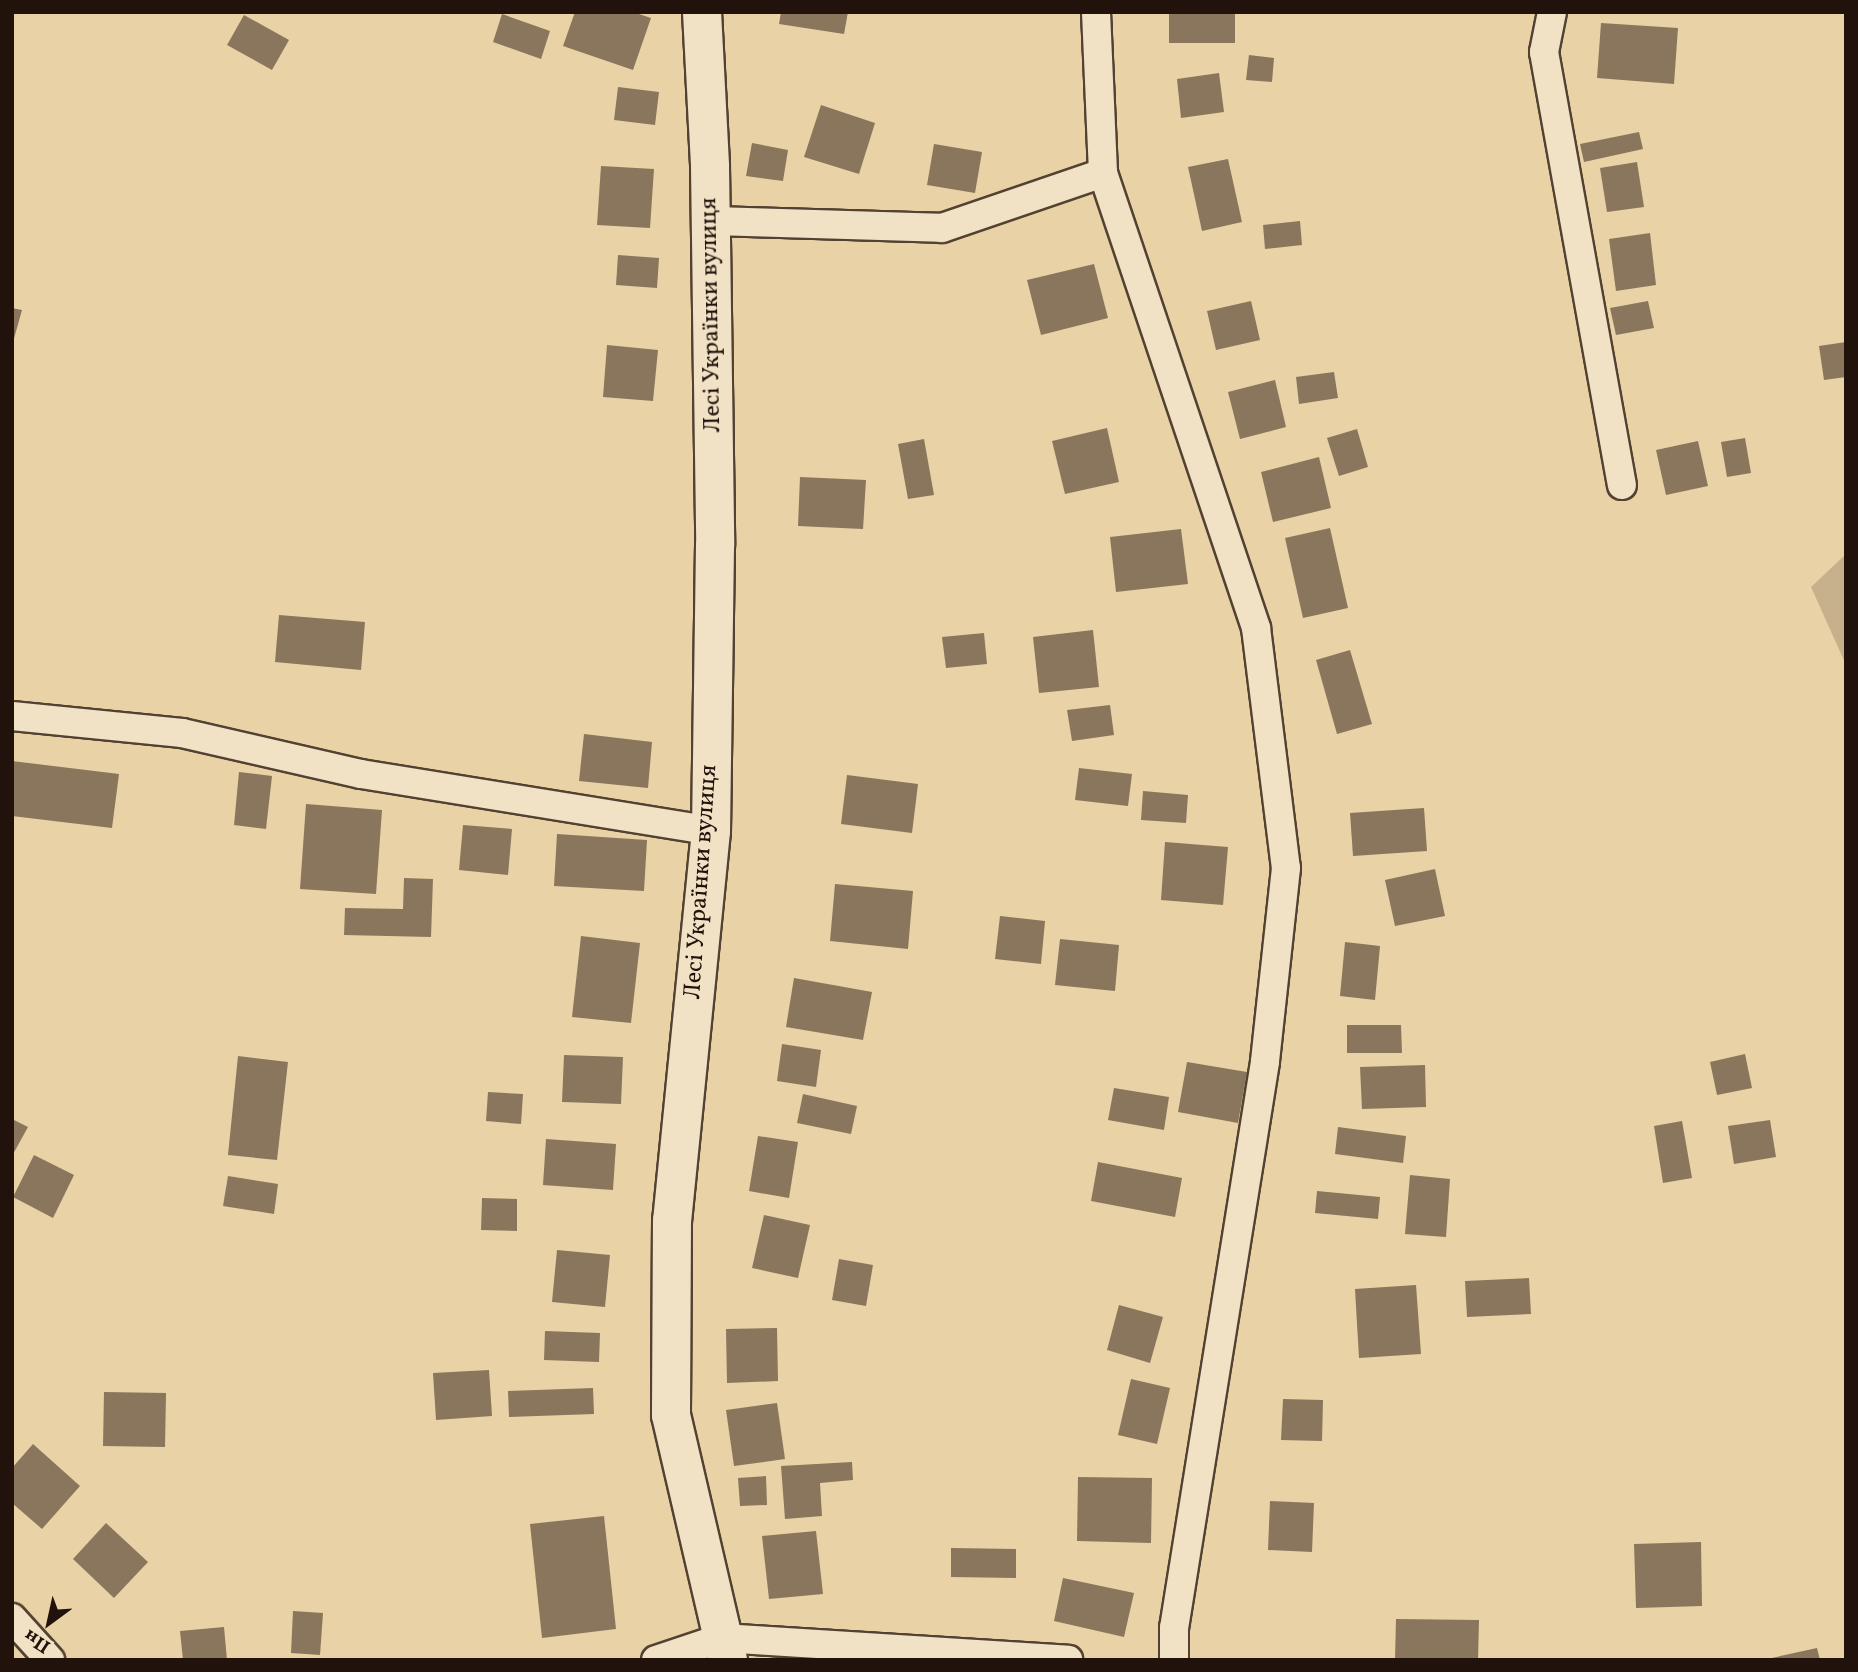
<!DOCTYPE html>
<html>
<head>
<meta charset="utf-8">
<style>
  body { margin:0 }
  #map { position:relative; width:1858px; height:1672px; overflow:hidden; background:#e9d2a6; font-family:Vollkorn,serif }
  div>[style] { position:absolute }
  .green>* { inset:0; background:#c7b18c }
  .building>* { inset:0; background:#89765c }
  .roads { filter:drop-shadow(2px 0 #534232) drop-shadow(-2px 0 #534232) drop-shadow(0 2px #534232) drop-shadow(0 -2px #534232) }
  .street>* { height:28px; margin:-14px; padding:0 14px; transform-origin:14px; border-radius:14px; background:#f1e2c5 }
  .secondary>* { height:38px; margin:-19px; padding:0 19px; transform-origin:19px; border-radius:19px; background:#f1e2c5 }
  span { translate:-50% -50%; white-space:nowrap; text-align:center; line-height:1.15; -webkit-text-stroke:5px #f1e2c5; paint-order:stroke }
  .street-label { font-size:24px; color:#21120c }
  .frame { position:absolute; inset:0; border:14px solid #21120c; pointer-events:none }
  .north { position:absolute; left:14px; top:1588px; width:70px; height:70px; -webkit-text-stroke:5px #f1e2c5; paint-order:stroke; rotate:213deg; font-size:19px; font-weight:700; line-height:28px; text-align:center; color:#21120c }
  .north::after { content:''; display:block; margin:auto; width:24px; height:32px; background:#21120c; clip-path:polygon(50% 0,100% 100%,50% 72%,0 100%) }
</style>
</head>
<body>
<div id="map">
  <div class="green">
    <div style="clip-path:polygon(1846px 554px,1846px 665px,1811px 587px)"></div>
  </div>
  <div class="building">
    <div style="clip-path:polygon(575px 12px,633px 12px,651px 18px,633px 70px,563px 46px)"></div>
    <div style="clip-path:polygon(781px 12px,848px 12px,844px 34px,779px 24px)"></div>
    <div style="clip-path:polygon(1169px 12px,1235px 12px,1235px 43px,1169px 43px)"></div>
    <div style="clip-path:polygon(502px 14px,550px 31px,541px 59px,493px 42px)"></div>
    <div style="clip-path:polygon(244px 15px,289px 40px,272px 70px,227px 45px)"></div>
    <div style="clip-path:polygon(1601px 23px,1678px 28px,1674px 84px,1597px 78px)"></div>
    <div style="clip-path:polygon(1249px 55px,1274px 58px,1272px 82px,1246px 80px)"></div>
    <div style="clip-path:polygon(1219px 73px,1224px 112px,1181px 118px,1177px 79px)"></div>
    <div style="clip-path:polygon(618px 87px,659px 92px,655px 125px,614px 120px)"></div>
    <div style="clip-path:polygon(821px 105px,875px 123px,859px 174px,804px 157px)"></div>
    <div style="clip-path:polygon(1639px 132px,1643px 149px,1584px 162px,1580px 144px)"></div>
    <div style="clip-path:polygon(752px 143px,788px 150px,783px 181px,746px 176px)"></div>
    <div style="clip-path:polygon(934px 144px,982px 152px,975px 193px,927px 185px)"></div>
    <div style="clip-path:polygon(1228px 159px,1242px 222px,1202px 231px,1188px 167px)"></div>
    <div style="clip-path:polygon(1637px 162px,1644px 207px,1607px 212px,1600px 168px)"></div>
    <div style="clip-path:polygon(601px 166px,654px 169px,650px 228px,597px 225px)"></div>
    <div style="clip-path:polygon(1300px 221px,1302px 245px,1265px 249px,1263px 225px)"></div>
    <div style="clip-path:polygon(1650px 233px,1656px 285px,1616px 291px,1609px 239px)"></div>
    <div style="clip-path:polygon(618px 255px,659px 258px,657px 288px,616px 285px)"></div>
    <div style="clip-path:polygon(1094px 264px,1108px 318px,1041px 335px,1027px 280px)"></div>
    <div style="clip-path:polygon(1251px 301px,1260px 340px,1216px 350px,1207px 311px)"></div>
    <div style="clip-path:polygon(1648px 301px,1654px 328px,1616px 335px,1610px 308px)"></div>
    <div style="clip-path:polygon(12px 308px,22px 310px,13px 342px,12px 341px)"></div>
    <div style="clip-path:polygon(1846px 342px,1846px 377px,1824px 380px,1819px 346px)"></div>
    <div style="clip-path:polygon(607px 345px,658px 350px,653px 401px,603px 397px)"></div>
    <div style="clip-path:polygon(1334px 372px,1338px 398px,1299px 404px,1296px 377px)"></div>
    <div style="clip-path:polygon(1275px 380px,1286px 427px,1240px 439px,1228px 392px)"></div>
    <div style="clip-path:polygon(1107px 428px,1119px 482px,1065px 494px,1052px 441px)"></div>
    <div style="clip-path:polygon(1357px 429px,1368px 467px,1339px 476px,1327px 438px)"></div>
    <div style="clip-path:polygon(1745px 438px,1751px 473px,1727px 477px,1721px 442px)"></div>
    <div style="clip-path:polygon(924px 439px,934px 495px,908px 499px,898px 444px)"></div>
    <div style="clip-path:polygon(1698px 441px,1708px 486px,1666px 495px,1656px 450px)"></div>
    <div style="clip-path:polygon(1319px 457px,1331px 508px,1273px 522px,1261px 472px)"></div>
    <div style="clip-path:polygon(800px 477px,866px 480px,863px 529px,798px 526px)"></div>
    <div style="clip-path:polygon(1330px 528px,1348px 608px,1303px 618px,1285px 538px)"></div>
    <div style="clip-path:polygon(1181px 529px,1188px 584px,1116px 592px,1110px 537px)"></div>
    <div style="clip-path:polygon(279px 615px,365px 622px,361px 670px,275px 662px)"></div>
    <div style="clip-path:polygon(1093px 630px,1099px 687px,1039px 693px,1033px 637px)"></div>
    <div style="clip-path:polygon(984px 633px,987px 664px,946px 668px,942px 637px)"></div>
    <div style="clip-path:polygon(1350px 650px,1372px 724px,1337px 734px,1316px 660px)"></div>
    <div style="clip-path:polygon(1110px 705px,1114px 735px,1072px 741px,1067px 710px)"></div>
    <div style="clip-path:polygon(584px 734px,652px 742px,648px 788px,579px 781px)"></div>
    <div style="clip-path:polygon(12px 761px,119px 774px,112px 828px,12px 816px)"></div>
    <div style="clip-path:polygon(1079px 768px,1132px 774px,1128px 806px,1075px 800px)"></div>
    <div style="clip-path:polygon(239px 772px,272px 776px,266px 829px,234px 825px)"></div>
    <div style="clip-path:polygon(847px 775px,918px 784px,912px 833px,841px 824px)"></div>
    <div style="clip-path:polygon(1143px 791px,1188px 795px,1186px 823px,1141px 820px)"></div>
    <div style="clip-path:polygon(306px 804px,382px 810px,376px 894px,300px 889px)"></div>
    <div style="clip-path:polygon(1424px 808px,1427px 851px,1353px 856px,1350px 813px)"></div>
    <div style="clip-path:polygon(463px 825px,512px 829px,508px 875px,459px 870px)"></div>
    <div style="clip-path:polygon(557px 834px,647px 840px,644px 891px,554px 886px)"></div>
    <div style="clip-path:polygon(1165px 842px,1228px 847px,1223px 905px,1161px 900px)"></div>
    <div style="clip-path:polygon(1435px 869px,1445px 916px,1395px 926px,1385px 880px)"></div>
    <div style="clip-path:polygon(404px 878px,433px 879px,431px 937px,344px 935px,345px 908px,403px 909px)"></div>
    <div style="clip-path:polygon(835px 884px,913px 891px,908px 949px,830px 941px)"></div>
    <div style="clip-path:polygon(1000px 916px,1045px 921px,1041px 964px,995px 959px)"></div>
    <div style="clip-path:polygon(581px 936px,640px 943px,631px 1023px,572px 1017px)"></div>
    <div style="clip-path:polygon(1060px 939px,1119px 945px,1115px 991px,1055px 985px)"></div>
    <div style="clip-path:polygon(1345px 942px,1380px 946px,1375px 1000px,1340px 996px)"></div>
    <div style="clip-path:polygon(794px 978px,872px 992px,863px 1040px,786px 1027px)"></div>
    <div style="clip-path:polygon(1347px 1025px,1401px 1025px,1402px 1053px,1347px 1053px)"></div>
    <div style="clip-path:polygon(782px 1044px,821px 1050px,816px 1087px,777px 1081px)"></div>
    <div style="clip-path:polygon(1745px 1054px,1752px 1088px,1717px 1095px,1710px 1062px)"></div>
    <div style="clip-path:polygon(564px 1055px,623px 1057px,621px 1104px,562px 1102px)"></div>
    <div style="clip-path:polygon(238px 1056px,288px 1062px,277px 1160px,228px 1155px)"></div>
    <div style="clip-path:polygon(1187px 1062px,1247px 1072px,1238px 1123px,1178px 1112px)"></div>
    <div style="clip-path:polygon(1425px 1065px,1426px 1107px,1362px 1109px,1360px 1067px)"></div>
    <div style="clip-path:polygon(1114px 1088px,1169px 1097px,1164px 1130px,1108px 1120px)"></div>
    <div style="clip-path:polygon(488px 1092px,523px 1094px,521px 1124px,486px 1121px)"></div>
    <div style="clip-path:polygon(803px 1094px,857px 1106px,851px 1134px,797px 1123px)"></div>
    <div style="clip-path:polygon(12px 1119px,28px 1127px,12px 1156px)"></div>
    <div style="clip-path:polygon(1770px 1120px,1776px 1157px,1734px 1164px,1728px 1126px)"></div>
    <div style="clip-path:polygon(1682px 1121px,1692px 1178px,1663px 1183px,1654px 1126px)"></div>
    <div style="clip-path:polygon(1338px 1127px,1406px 1136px,1403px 1163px,1335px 1154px)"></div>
    <div style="clip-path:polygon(758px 1136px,798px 1142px,789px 1198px,749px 1191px)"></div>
    <div style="clip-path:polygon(546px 1139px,616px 1144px,613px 1190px,543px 1185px)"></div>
    <div style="clip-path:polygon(34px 1155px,74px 1175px,53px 1218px,13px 1197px)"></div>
    <div style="clip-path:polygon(1098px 1162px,1182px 1178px,1175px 1217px,1091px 1201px)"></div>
    <div style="clip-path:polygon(1410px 1175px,1450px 1179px,1446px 1237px,1405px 1234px)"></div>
    <div style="clip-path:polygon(228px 1176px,278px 1184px,274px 1214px,223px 1206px)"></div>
    <div style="clip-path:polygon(1317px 1191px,1380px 1197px,1378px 1219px,1315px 1213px)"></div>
    <div style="clip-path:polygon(482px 1198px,517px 1199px,517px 1231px,481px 1230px)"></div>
    <div style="clip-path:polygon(764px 1215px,810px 1225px,798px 1278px,752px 1268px)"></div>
    <div style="clip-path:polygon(557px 1250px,610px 1255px,605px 1307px,552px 1302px)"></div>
    <div style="clip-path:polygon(839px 1259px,873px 1265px,866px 1306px,832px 1300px)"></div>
    <div style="clip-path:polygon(1529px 1278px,1531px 1314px,1467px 1317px,1465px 1281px)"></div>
    <div style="clip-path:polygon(1416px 1285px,1421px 1354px,1359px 1358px,1355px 1289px)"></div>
    <div style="clip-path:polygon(1119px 1305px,1163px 1317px,1150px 1363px,1107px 1350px)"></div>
    <div style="clip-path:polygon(777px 1328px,778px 1381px,727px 1383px,726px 1329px)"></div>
    <div style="clip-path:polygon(545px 1331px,600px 1333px,599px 1362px,544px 1360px)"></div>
    <div style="clip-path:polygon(489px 1370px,492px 1416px,436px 1420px,433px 1373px)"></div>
    <div style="clip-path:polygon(1131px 1379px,1170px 1388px,1157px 1444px,1118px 1435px)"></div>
    <div style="clip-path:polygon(593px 1388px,594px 1414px,509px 1417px,508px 1391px)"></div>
    <div style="clip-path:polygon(104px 1392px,166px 1393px,165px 1447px,103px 1446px)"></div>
    <div style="clip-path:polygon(1283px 1399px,1323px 1400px,1322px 1441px,1281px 1440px)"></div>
    <div style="clip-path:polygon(777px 1403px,785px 1459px,734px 1466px,726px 1410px)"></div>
    <div style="clip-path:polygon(33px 1444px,80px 1486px,42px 1529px,12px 1503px,12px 1468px)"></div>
    <div style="clip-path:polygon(852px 1462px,853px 1480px,820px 1483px,822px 1516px,785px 1519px,781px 1466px)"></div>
    <div style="clip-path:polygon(766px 1476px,767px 1505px,740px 1506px,738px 1478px)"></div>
    <div style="clip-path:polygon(1078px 1477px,1152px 1478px,1151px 1543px,1077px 1541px)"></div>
    <div style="clip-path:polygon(1270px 1501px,1314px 1503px,1312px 1552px,1268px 1550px)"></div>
    <div style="clip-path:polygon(604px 1516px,616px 1629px,542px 1638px,530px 1524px)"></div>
    <div style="clip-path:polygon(106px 1523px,148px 1562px,114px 1598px,73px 1559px)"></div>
    <div style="clip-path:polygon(816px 1531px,823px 1594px,769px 1599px,762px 1536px)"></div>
    <div style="clip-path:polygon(1701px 1542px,1702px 1606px,1636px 1608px,1634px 1544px)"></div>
    <div style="clip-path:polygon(951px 1548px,1016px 1549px,1016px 1578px,951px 1577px)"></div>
    <div style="clip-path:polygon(1063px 1578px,1134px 1593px,1124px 1637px,1054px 1621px)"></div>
    <div style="clip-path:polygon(293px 1611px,323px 1613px,320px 1655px,291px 1653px)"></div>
    <div style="clip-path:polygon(1396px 1619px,1479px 1620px,1478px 1660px,1395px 1659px)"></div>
    <div style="clip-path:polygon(224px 1627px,227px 1660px,183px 1660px,180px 1631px)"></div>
    <div style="clip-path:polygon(1817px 1648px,1820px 1660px,1767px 1660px,1767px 1659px)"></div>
  </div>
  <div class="roads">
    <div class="street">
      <div style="left:1096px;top:12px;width:161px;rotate:87.5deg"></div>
      <div style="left:1103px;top:173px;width:480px;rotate:71.4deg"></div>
      <div style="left:1256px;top:628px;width:242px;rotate:82.9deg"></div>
      <div style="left:1286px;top:868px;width:195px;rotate:96.2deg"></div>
      <div style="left:1265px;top:1062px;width:573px;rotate:99.13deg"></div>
      <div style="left:1174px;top:1628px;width:32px;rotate:90deg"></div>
      <div style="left:1552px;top:12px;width:41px;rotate:101.3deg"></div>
      <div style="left:1544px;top:52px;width:440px;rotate:79.8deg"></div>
      <div style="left:711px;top:221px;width:231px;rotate:1.7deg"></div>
      <div style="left:942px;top:228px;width:170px;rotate:-18.9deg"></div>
      <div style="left:12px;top:716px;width:171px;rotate:5.7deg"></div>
      <div style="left:182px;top:733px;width:184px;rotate:12.9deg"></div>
      <div style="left:361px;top:774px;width:355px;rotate:9.2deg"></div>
      <div style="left:12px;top:1618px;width:57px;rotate:47.9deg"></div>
      <div style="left:656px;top:1660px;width:70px;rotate:-18.4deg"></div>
      <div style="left:722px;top:1638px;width:347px;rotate:3.6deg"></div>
    </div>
    <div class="secondary">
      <div style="left:702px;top:12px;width:155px;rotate:87deg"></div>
      <div style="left:710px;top:167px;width:378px;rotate:89.2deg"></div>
      <div style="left:715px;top:545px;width:286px;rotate:90.8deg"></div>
      <div style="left:711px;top:831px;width:391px;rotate:95.7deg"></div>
      <div style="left:672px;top:1220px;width:195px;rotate:90.3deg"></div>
      <div style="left:671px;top:1415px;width:252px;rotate:76.9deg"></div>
    </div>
  </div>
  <div class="street-label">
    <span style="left:712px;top:315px;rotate:-91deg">Лесі Українки вулиця</span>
    <span style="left:702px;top:882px;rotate:-86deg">Лесі Українки вулиця</span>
  </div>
  <div class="frame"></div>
  <div class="north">Пн</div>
</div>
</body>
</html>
